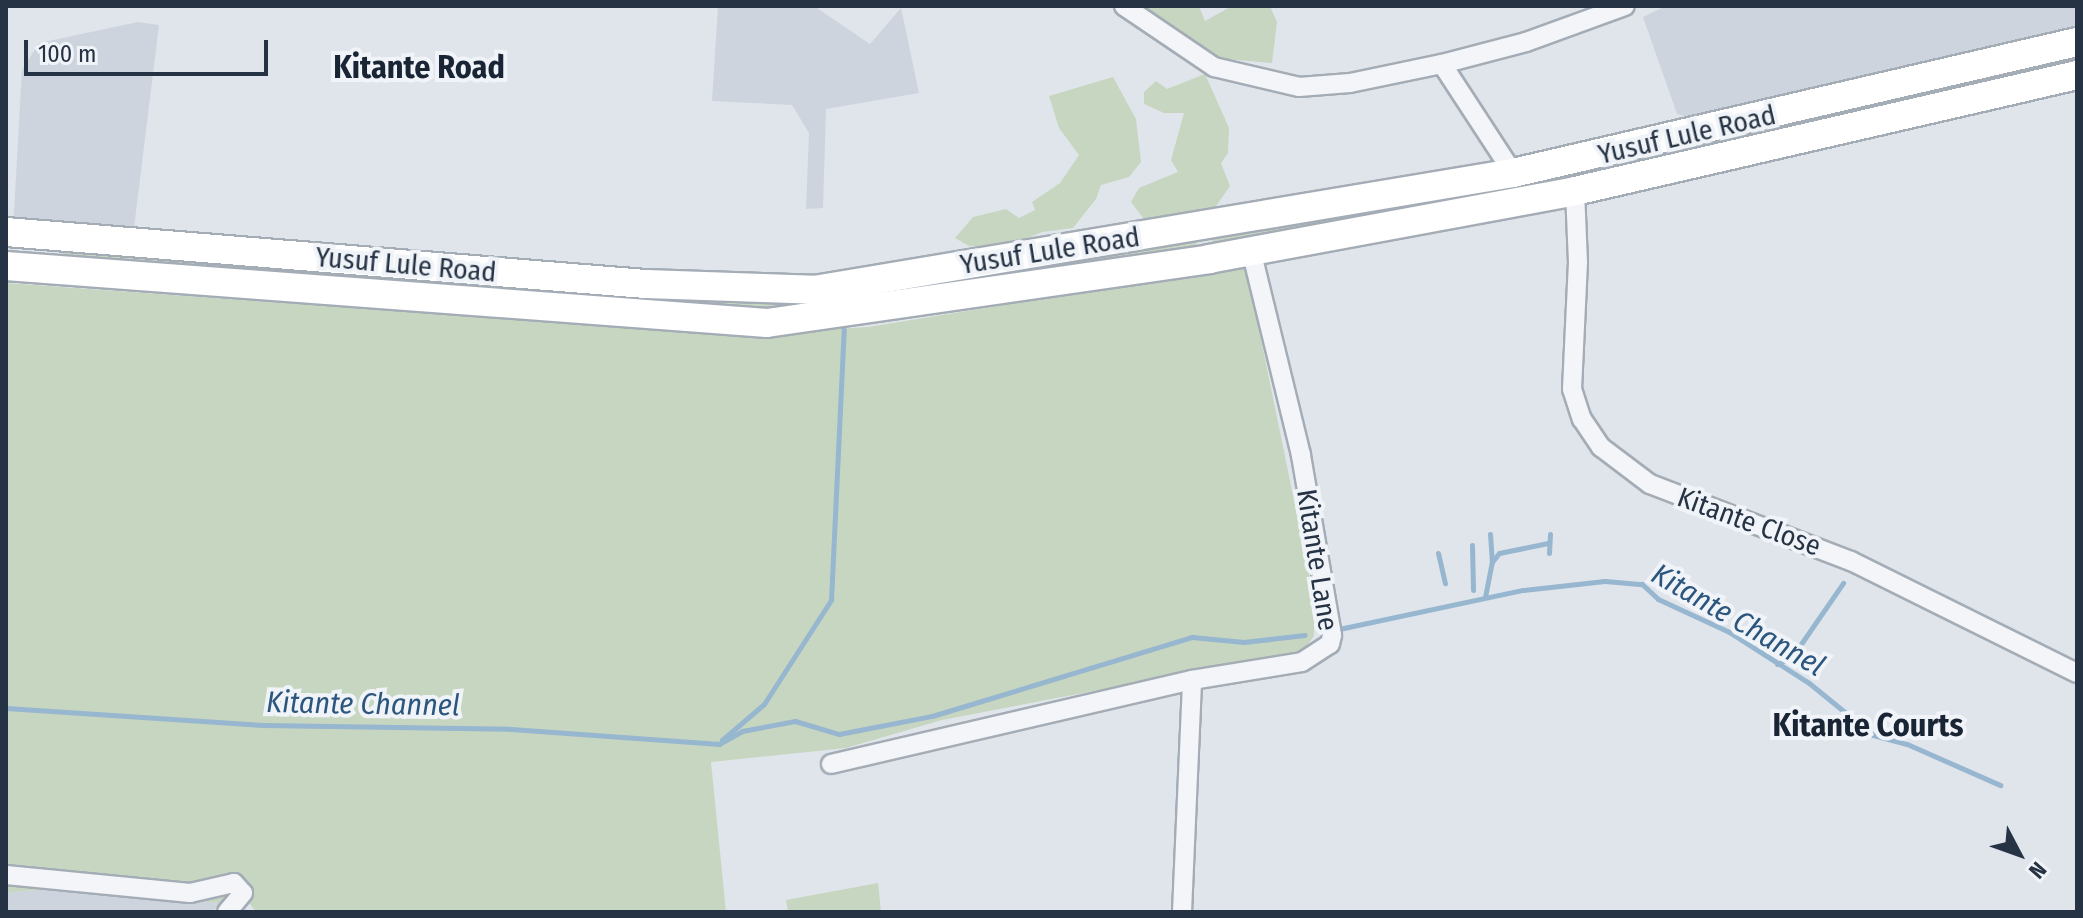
<!DOCTYPE html>
<html>
<head>
<meta charset="utf-8">
<style>
  body { margin:0 }
  #map { position:relative; width:2083px; height:918px; overflow:hidden; background:#e0e5eb; font-family:"Fira Sans Condensed",sans-serif }
  div>[style] { position:absolute }
  .built>* { inset:0; background:#ced4dd }
  .green>* { inset:0; background:#c7d6c0 }
  .stream>* { height:5px; margin:-2.5px; padding:0 2.5px; transform-origin:2.5px; border-radius:2.5px; background:#97b6cf }
  .roads { filter:drop-shadow(2px 0 #a4acb6) drop-shadow(-2px 0 #a4acb6) drop-shadow(0 2px #a4acb6) drop-shadow(0 -2px #a4acb6) }
  .minor>* { height:18px; margin:-9px; padding:0 9px; transform-origin:9px; border-radius:9px; background:#f3f5f8 }
  .primary>* { height:28px; margin:-14px; padding:0 14px; transform-origin:14px; border-radius:14px; background:#fff }
  span { translate:-50% -50%; white-space:nowrap; text-align:center; line-height:1.15; -webkit-text-stroke:8px #f0f4f8; paint-order:stroke }
  .street-label { font-size:28px; color:#263344 }
  .water-label { font-size:30px; color:#2c567d; font-style:italic }
  .quarter-label { font-size:32px; color:#192435; font-weight:700 }
  .frame { position:absolute; inset:0; border:8px solid #263344; pointer-events:none }
  .north { position:absolute; left:1979px; top:814px; width:80px; height:80px; -webkit-text-stroke:6px #f0f4f8; paint-order:stroke; rotate:131deg; font-size:22px; font-weight:700; line-height:32px; text-align:center; color:#263344 }
  .north::after { content:''; display:block; margin:auto; width:28px; height:36px; background:#263344; clip-path:polygon(50% 0,100% 100%,50% 72%,0 100%) }
  .scale { position:absolute; left:24px; top:40px; width:244px; height:36px; box-sizing:border-box; border:4px solid #263344; border-top:0; padding-left:10px; font-size:24px; line-height:28px; white-space:nowrap; color:#263344; -webkit-text-stroke:6px #f0f4f8; paint-order:stroke }
</style>
</head>
<body>
<div id="map">
  <div class="built">
    <div style="clip-path:polygon(718px 6px,814px 6px,870px 44px,901px 8px,919px 93px,826px 109px,823px 208px,806px 209px,809px 133px,792px 105px,712px 101px)"></div>
    <div style="clip-path:polygon(1666px 6px,2077px 6px,2077px 25px,1698px 120px,1677px 114px,1643px 17px)"></div>
    <div style="clip-path:polygon(138px 22px,159px 25px,133px 236px,13px 230px,22px 70px,39px 43px)"></div>
    <div style="clip-path:polygon(63px 887px,220px 903px,213px 912px,6px 912px,6px 893px)"></div>
  </div>
  <div class="green">
    <div style="clip-path:polygon(1132px 6px,1199px 6px,1205px 21px,1232px 6px,1270px 6px,1277px 22px,1272px 63px,1213px 58px)"></div>
    <div style="clip-path:polygon(2077px 54px,2077px 67px,1710px 147px,1716px 140px)"></div>
    <div style="clip-path:polygon(1205px 74px,1229px 128px,1228px 153px,1221px 163px,1230px 186px,1212px 212px,1144px 219px,1131px 202px,1139px 188px,1178px 172px,1171px 160px,1184px 113px,1164px 113px,1144px 104px,1144px 92px,1156px 81px,1167px 89px)"></div>
    <div style="clip-path:polygon(1113px 77px,1136px 119px,1141px 162px,1129px 177px,1101px 185px,1096px 199px,1073px 228px,1042px 232px,1002px 248px,969px 246px,955px 238px,973px 217px,1006px 209px,1019px 218px,1035px 210px,1032px 202px,1060px 183px,1079px 155px,1059px 128px,1049px 96px)"></div>
    <div style="clip-path:polygon(1673px 149px,1682px 151px,1684px 157px,1212px 242px,1214px 233px)"></div>
    <div style="clip-path:polygon(1195px 239px,1198px 248px,784px 313px,651px 301px,652px 296px)"></div>
    <div style="clip-path:polygon(69px 251px,629px 294px,630px 301px,52px 257px)"></div>
    <div style="clip-path:polygon(1246px 266px,1314px 598px,1314px 636px,1303px 651px,942px 720px,846px 748px,711px 762px,726px 912px,256px 912px,244px 896px,228px 912px,220px 903px,63px 887px,6px 893px,6px 283px,733px 335px,868px 327px)"></div>
    <div style="clip-path:polygon(878px 883px,881px 912px,788px 912px,786px 900px)"></div>
  </div>
  <div class="stream">
    <div style="left:1490px;top:534px;width:28px;rotate:86deg"></div>
    <div style="left:1472px;top:545px;width:45px;rotate:88.7deg"></div>
    <div style="left:1438px;top:553px;width:31px;rotate:77deg"></div>
    <div style="left:1549px;top:553px;width:19px;rotate:-87deg"></div>
    <div style="left:1485px;top:597px;width:36px;rotate:-79deg"></div>
    <div style="left:1492px;top:562px;width:11px;rotate:-52deg"></div>
    <div style="left:1499px;top:553px;width:50px;rotate:-11.5deg"></div>
    <div style="left:1339px;top:629px;width:188px;rotate:-12deg"></div>
    <div style="left:1523px;top:590px;width:82px;rotate:-6.3deg"></div>
    <div style="left:1605px;top:581px;width:37px;rotate:5deg"></div>
    <div style="left:1642px;top:584px;width:22px;rotate:43deg"></div>
    <div style="left:1658px;top:599px;width:78px;rotate:24.9deg"></div>
    <div style="left:1729px;top:632px;width:95px;rotate:32.5deg"></div>
    <div style="left:1809px;top:683px;width:82px;rotate:39.1deg"></div>
    <div style="left:1873px;top:735px;width:35px;rotate:15deg"></div>
    <div style="left:1907px;top:744px;width:102px;rotate:23.8deg"></div>
    <div style="left:1777px;top:664px;width:17px;rotate:-25deg"></div>
    <div style="left:1792px;top:657px;width:90px;rotate:-55.4deg"></div>
    <div style="left:6px;top:708px;width:258px;rotate:3.8deg"></div>
    <div style="left:263px;top:725px;width:248px;rotate:0.9deg"></div>
    <div style="left:511px;top:729px;width:209px;rotate:4.1deg"></div>
    <div style="left:722px;top:740px;width:55px;rotate:-40.6deg"></div>
    <div style="left:764px;top:704px;width:124px;rotate:-57.2deg"></div>
    <div style="left:831px;top:600px;width:271px;rotate:-87.3deg"></div>
    <div style="left:719px;top:744px;width:26px;rotate:-29deg"></div>
    <div style="left:742px;top:731px;width:54px;rotate:-10.7deg"></div>
    <div style="left:795px;top:721px;width:46px;rotate:16.5deg"></div>
    <div style="left:839px;top:734px;width:95px;rotate:-11deg"></div>
    <div style="left:932px;top:716px;width:272px;rotate:-16.9deg"></div>
    <div style="left:1192px;top:637px;width:52px;rotate:5.5deg"></div>
    <div style="left:1244px;top:642px;width:61px;rotate:-6.5deg"></div>
  </div>
  <div class="roads">
    <div class="minor">
      <div style="left:1124px;top:6px;width:109px;rotate:34.1deg"></div>
      <div style="left:1214px;top:67px;width:87px;rotate:13.2deg"></div>
      <div style="left:1299px;top:87px;width:51px;rotate:-4.5deg"></div>
      <div style="left:1350px;top:83px;width:94px;rotate:-11.7deg"></div>
      <div style="left:1442px;top:64px;width:87px;rotate:-14.7deg"></div>
      <div style="left:1526px;top:42px;width:105px;rotate:-20deg"></div>
      <div style="left:1442px;top:64px;width:130px;rotate:56.9deg"></div>
      <div style="left:1575px;top:191px;width:71px;rotate:87.6deg"></div>
      <div style="left:1578px;top:262px;width:127px;rotate:92.7deg"></div>
      <div style="left:1572px;top:389px;width:32px;rotate:72deg"></div>
      <div style="left:1582px;top:419px;width:34px;rotate:56deg"></div>
      <div style="left:1601px;top:447px;width:61px;rotate:37.1deg"></div>
      <div style="left:1650px;top:484px;width:215px;rotate:21deg"></div>
      <div style="left:1851px;top:561px;width:252px;rotate:26.4deg"></div>
      <div style="left:831px;top:764px;width:371px;rotate:-13.1deg"></div>
      <div style="left:6px;top:875px;width:185px;rotate:5.6deg"></div>
      <div style="left:190px;top:893px;width:45px;rotate:-12.8deg"></div>
      <div style="left:234px;top:883px;width:13px;rotate:48deg"></div>
      <div style="left:243px;top:893px;width:25px;rotate:130deg"></div>
      <div style="left:1182px;top:912px;width:232px;rotate:-87.5deg"></div>
      <div style="left:1192px;top:680px;width:111px;rotate:-9.3deg"></div>
      <div style="left:1302px;top:662px;width:33px;rotate:-33deg"></div>
      <div style="left:1330px;top:644px;width:9px;rotate:-77deg"></div>
      <div style="left:1332px;top:635px;width:183px;rotate:-99.8deg"></div>
      <div style="left:1301px;top:455px;width:211px;rotate:-103.7deg"></div>
    </div>
    <div class="primary">
      <div style="left:6px;top:232px;width:642px;rotate:4.65deg"></div>
      <div style="left:646px;top:284px;width:168px;rotate:2deg"></div>
      <div style="left:814px;top:290px;width:709px;rotate:-9.5deg"></div>
      <div style="left:1513px;top:173px;width:579px;rotate:-13.08deg"></div>
      <div style="left:6px;top:266px;width:763px;rotate:4.28deg"></div>
      <div style="left:767px;top:323px;width:447px;rotate:-8.2deg"></div>
      <div style="left:1209px;top:259px;width:372px;rotate:-10.5deg"></div>
      <div style="left:1575px;top:191px;width:515px;rotate:-13.01deg"></div>
    </div>
  </div>
  <div class="street-label">
    <span style="left:1687px;top:135px;rotate:-13deg">Yusuf Lule Road</span>
    <span style="left:1050px;top:251px;rotate:-9deg">Yusuf Lule Road</span>
    <span style="left:406px;top:265px;rotate:5deg">Yusuf Lule Road</span>
    <span style="left:1749px;top:522px;rotate:20deg">Kitante Close</span>
    <span style="left:1317px;top:560px;rotate:81deg">Kitante Lane</span>
  </div>
  <div class="water-label">
    <span style="left:1738px;top:620px;rotate:30deg">Kitante Channel</span>
    <span style="left:363px;top:704px;rotate:1deg">Kitante Channel</span>
  </div>
  <div class="quarter-label">
    <span style="left:419px;top:67px">Kitante Road</span>
    <span style="left:1868px;top:725px">Kitante Courts</span>
  </div>
  <div class="frame"></div>
  <div class="north">N</div>
  <div class="scale">100 m</div>
</div>
</body>
</html>
